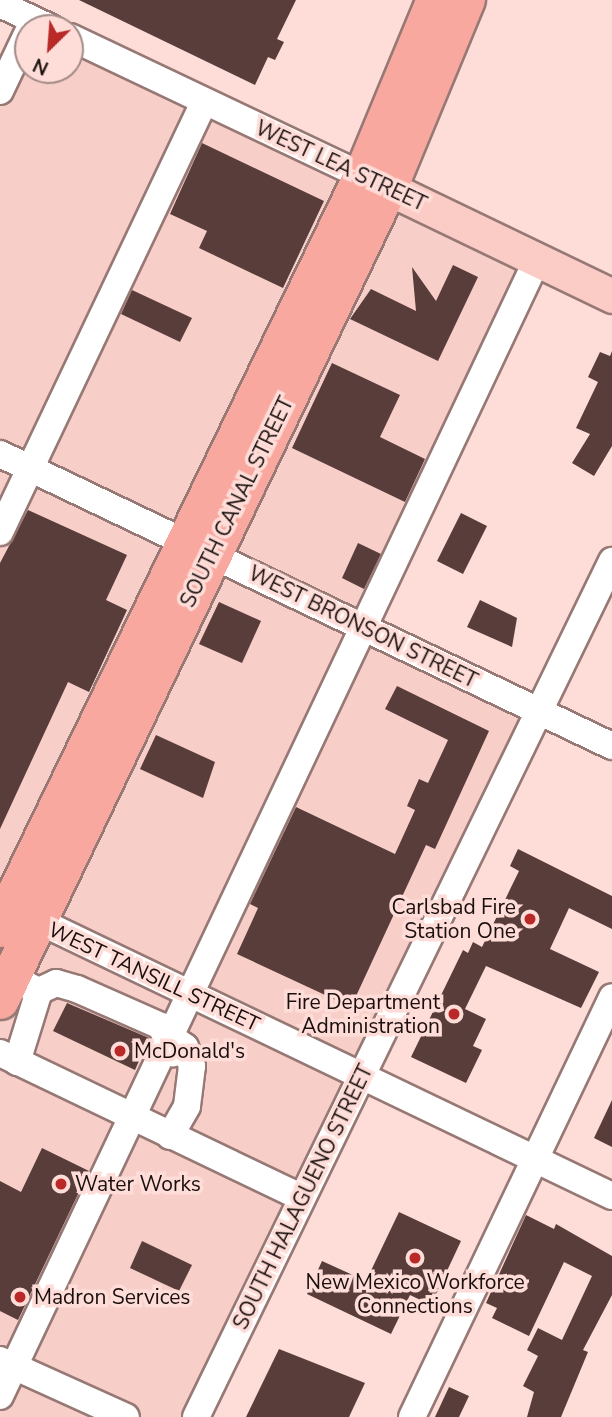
<!DOCTYPE html>
<html>
<head>
<meta charset="utf-8">
<style>
  body { margin:0 }
  #map { position:relative; width:612px; height:1417px; overflow:hidden; background:#feddd8; font-family:"Nunito Sans",sans-serif }
  div>[style] { position:absolute }
  .built>* { inset:0; background:#f8cec9 }
  .building>* { inset:0; background:#583d3a }
  .roads { filter:drop-shadow(2px 0 #967874) drop-shadow(-2px 0 #967874) drop-shadow(0 2px #967874) drop-shadow(0 -2px #967874) }
  .minor>* { height:26px; margin:-13px; padding:0 13px; transform-origin:13px; border-radius:13px; background:#fff }
  .major>* { height:33px; margin:-16.5px; padding:0 16.5px; transform-origin:16.5px; border-radius:16.5px; background:#fbcbc5 }
  .highway>* { height:38px; margin:-19px; padding:0 19px; transform-origin:19px; border-radius:19px; background:#f9a89f }
  .dots>* { width:19px; height:19px; translate:-50% -50%; box-sizing:border-box; border:4px solid #feddd8; border-radius:50% }
  span { translate:-50% -50%; white-space:nowrap; text-align:center; line-height:1.15; -webkit-text-stroke:7px #feddd8; paint-order:stroke }
  .street-label { font-size:21px; color:#1a0f0e }
  .poi-label { font-size:21px; color:#1a0f0e }
  .right { translate:-100% -50%; text-align:right }
  .left { translate:0 -50%; text-align:left }
  .north { position:absolute; left:14px; top:14px; width:70px; height:70px; box-sizing:border-box; background:#feddd8; border:2px solid #a38b87; border-radius:50%; rotate:205deg; font-size:19px; font-weight:700; line-height:28px; text-align:center; color:#1a0f0e }
  .north::after { content:''; display:block; margin:auto; width:24px; height:32px; background:#b82928; clip-path:polygon(50% 0,100% 100%,50% 72%,0 100%) }
</style>
</head>
<body>
<div id="map">
  <div class="built">
    <div style="clip-path:polygon(28px 32px,28px 70px,70px 70px,70px 37px,537px 260px,366px 631px,540px 712px,196px 1417px,0 1417px,0 91px)"></div>
  </div>
  <div class="building">
    <div style="clip-path:polygon(79px 0,296px 0,277px 39px,284px 42px,275px 60px,268px 57px,255px 85px)"></div>
    <div style="clip-path:polygon(202px 143px,324px 201px,283px 288px,199px 248px,207px 231px,170px 214px)"></div>
    <div style="clip-path:polygon(453px 265px,478px 277px,438px 361px,350px 319px,371px 289px,416px 311px,412px 267px,436px 301px)"></div>
    <div style="clip-path:polygon(132px 290px,192px 318px,180px 342px,121px 314px)"></div>
    <div style="clip-path:polygon(612px 351px,612px 446px,594px 476px,572px 463px,590px 434px,576px 428px,598px 382px,588px 377px,600px 352px,610px 356px)"></div>
    <div style="clip-path:polygon(332px 363px,400px 395px,380px 437px,425px 459px,405px 502px,292px 448px)"></div>
    <div style="clip-path:polygon(28px 510px,127px 555px,106px 600px,127px 610px,89px 692px,68px 682px,0 829px,0 563px)"></div>
    <div style="clip-path:polygon(461px 513px,487px 526px,463px 574px,437px 561px)"></div>
    <div style="clip-path:polygon(358px 543px,381px 554px,364px 589px,342px 578px)"></div>
    <div style="clip-path:polygon(480px 600px,517px 618px,512px 647px,467px 627px)"></div>
    <div style="clip-path:polygon(219px 602px,261px 621px,242px 663px,199px 644px)"></div>
    <div style="clip-path:polygon(397px 686px,489px 731px,435px 849px,426px 845px,351px 1007px,237px 954px,258px 908px,250px 904px,296px 807px,395px 854px,415px 810px,407px 806px,419px 779px,428px 783px,448px 740px,385px 709px)"></div>
    <div style="clip-path:polygon(156px 735px,215px 762px,203px 798px,140px 769px)"></div>
    <div style="clip-path:polygon(518px 849px,612px 896px,612px 929px,569px 908px,550px 949px,599px 972px,581px 1008px,486px 966px,465px 1009px,486px 1019px,473px 1046px,482px 1050px,466px 1083px,411px 1057px,463px 950px,468px 953px,473px 942px,482px 947px,519px 871px,510px 866px)"></div>
    <div style="clip-path:polygon(67px 1003px,149px 1038px,135px 1070px,53px 1031px)"></div>
    <div style="clip-path:polygon(612px 1100px,612px 1147px,594px 1138px)"></div>
    <div style="clip-path:polygon(42px 1148px,89px 1171px,18px 1320px,0 1311px,0 1181px,21px 1192px)"></div>
    <div style="clip-path:polygon(399px 1212px,461px 1241px,431px 1305px,410px 1295px,391px 1334px,307px 1294px,322px 1261px,366px 1281px)"></div>
    <div style="clip-path:polygon(526px 1215px,554px 1229px,556px 1224px,612px 1256px,612px 1295px,583px 1350px,588px 1352px,561px 1417px,527px 1417px,534px 1392px,523px 1386px,538px 1356px,527px 1350px,538px 1328px,562px 1340px,592px 1276px,564px 1262px,529px 1336px,492px 1318px,497px 1308px,486px 1303px)"></div>
    <div style="clip-path:polygon(142px 1241px,192px 1265px,179px 1291px,130px 1268px)"></div>
    <div style="clip-path:polygon(279px 1349px,365px 1383px,349px 1417px,246px 1417px)"></div>
    <div style="clip-path:polygon(449px 1387px,469px 1396px,459px 1417px,435px 1417px)"></div>
  </div>
  <div class="roads">
    <div class="minor">
      <div style="left:0;top:4px;width:56px;rotate:25.2deg"></div>
      <div style="left:70px;top:37px;width:341px;rotate:25.4deg"></div>
      <div style="left:0;top:91px;width:65px;rotate:-64.6deg"></div>
      <div style="left:0;top:454px;width:678px;rotate:25.51deg"></div>
      <div style="left:0;top:532px;width:476px;rotate:-64.6deg"></div>
      <div style="left:24px;top:914px;width:652px;rotate:25.62deg"></div>
      <div style="left:11px;top:977px;width:31px;rotate:27deg"></div>
      <div style="left:39px;top:991px;width:19px;rotate:-25deg"></div>
      <div style="left:56px;top:983px;width:22px;rotate:16deg"></div>
      <div style="left:77px;top:989px;width:92px;rotate:23.8deg"></div>
      <div style="left:161px;top:1026px;width:30px;rotate:66deg"></div>
      <div style="left:0;top:1053px;width:335px;rotate:25.6deg"></div>
      <div style="left:17px;top:1062px;width:74px;rotate:-72.8deg"></div>
      <div style="left:170px;top:1136px;width:34px;rotate:-60deg"></div>
      <div style="left:187px;top:1106px;width:40px;rotate:-82.9deg"></div>
      <div style="left:192px;top:1066px;width:20px;rotate:-110deg"></div>
      <div style="left:185px;top:1047px;width:16px;rotate:-145deg"></div>
      <div style="left:0;top:1360px;width:138px;rotate:24.3deg"></div>
      <div style="left:0;top:1396px;width:1257px;rotate:-64.7deg"></div>
      <div style="left:196px;top:1417px;width:952px;rotate:-64.08deg"></div>
      <div style="left:412px;top:1417px;width:465px;rotate:-64.5deg"></div>
    </div>
    <div class="major">
      <div style="left:388px;top:188px;width:249px;rotate:25.7deg"></div>
    </div>
    <div class="highway">
      <div style="left:0;top:928px;width:835px;rotate:-64.23deg"></div>
      <div style="left:363px;top:176px;width:191px;rotate:-67.5deg"></div>
      <div style="left:0;top:1000px;width:900px;rotate:-64.46deg"></div>
      <div style="left:388px;top:188px;width:204px;rotate:-67.5deg"></div>
    </div>
  </div>
  <div class="dots">
    <div style="left:530px;top:919px;background:#b82928"></div>
    <div style="left:454px;top:1014px;background:#b82928"></div>
    <div style="left:120px;top:1051px;background:#b82928"></div>
    <div style="left:61px;top:1184px;background:#b82928"></div>
    <div style="left:415px;top:1258px;background:#b82928"></div>
    <div style="left:20px;top:1297px;background:#b82928"></div>
  </div>
  <div class="street-label">
    <span style="left:341px;top:166px;rotate:25deg">WEST LEA STREET</span>
    <span style="left:237px;top:502px;rotate:-64deg">SOUTH CANAL STREET</span>
    <span style="left:363px;top:627px;rotate:26deg">WEST BRONSON STREET</span>
    <span style="left:154px;top:977px;rotate:25deg">WEST TANSILL STREET</span>
    <span style="left:303px;top:1197px;rotate:-64deg">SOUTH HALAGUENO STREET</span>
  </div>
  <div class="poi-label">
    <span class="right" style="left:516px;top:919px">Carlsbad Fire<br>Station One</span>
    <span class="right" style="left:440px;top:1014px">Fire Department<br>Administration</span>
    <span class="left" style="left:134px;top:1051px">McDonald's</span>
    <span class="left" style="left:75px;top:1184px">Water Works</span>
    <span style="left:415px;top:1294px">New Mexico Workforce<br>Connections</span>
    <span class="left" style="left:34px;top:1297px">Madron Services</span>
  </div>
  <div class="north">N</div>
</div>
</body>
</html>
